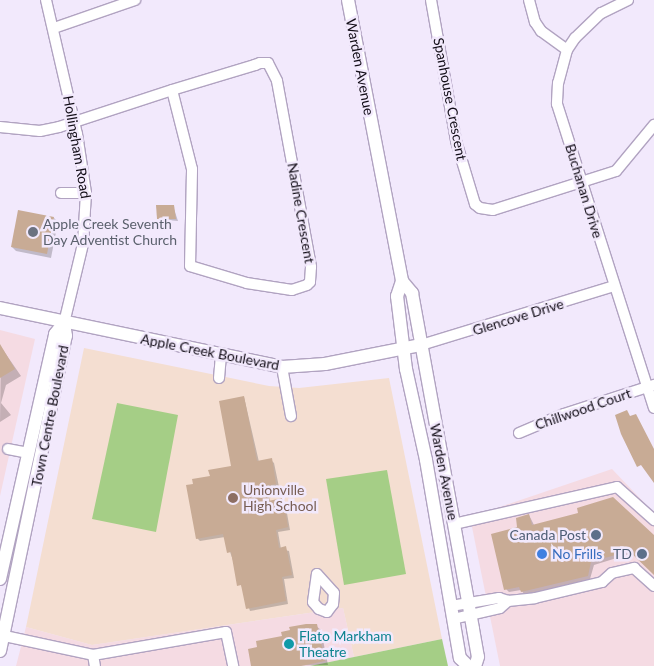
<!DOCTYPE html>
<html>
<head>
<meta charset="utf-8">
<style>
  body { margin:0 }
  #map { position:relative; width:654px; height:666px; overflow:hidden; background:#f2e9fc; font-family:Lato,sans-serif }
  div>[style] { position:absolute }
  .commercial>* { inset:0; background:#f5dbe3 }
  .education>* { inset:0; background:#f4ded1 }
  .green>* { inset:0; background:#a5ce86 }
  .shadow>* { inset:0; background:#0003 }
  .building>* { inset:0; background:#c8ab95 }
  .roads { filter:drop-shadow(1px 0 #b1a3c1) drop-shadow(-1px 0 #b1a3c1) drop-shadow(0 1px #b1a3c1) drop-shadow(0 -1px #b1a3c1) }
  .minor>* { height:10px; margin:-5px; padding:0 5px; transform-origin:5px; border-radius:5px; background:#fff }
  .major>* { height:12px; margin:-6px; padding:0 6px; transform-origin:6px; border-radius:6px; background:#fff }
  .dots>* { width:14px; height:14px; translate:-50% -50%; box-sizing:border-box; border:2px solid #f2e9fc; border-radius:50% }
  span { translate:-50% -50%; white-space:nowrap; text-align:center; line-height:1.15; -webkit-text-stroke:5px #f2e9fc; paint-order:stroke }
  .street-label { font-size:14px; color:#110c16 }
  .worship-label { font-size:14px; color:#5b616d }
  .left { translate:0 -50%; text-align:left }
  .education-label { font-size:14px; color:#785e54 }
  .service-label { font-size:14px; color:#4e5e75 }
  .right { translate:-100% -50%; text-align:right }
  .shop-label { font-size:14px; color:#366cbe }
  .culture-label { font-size:14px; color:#0d838f }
</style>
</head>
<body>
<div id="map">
  <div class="commercial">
    <div style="clip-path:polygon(0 330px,35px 339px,0 496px)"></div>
    <div style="clip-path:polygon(612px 469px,654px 513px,654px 666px,500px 666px,470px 517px)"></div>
    <div style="clip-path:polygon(343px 608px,354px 657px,310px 666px,16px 666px,26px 627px,92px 645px)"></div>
  </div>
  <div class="education">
    <div style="clip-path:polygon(84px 348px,269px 386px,299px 388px,389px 378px,442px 639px,354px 657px,343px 608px,92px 645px,26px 627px)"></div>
  </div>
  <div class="green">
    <div style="clip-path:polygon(117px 403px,178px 415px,156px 532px,92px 519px)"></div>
    <div style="clip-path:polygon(387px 470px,406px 574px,344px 585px,326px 479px)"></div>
    <div style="clip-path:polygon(442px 639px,448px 666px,310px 666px)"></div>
  </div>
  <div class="shadow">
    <div style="clip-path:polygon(173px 206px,178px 221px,158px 219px)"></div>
    <div style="clip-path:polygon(54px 218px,58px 222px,51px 258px,16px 251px,12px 247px)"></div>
    <div style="clip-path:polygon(1px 347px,21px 376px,6px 385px,1px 403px,11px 415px,0 422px)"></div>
    <div style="clip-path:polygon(244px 397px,259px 462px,271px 460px,274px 463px,279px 487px,268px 489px,270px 502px,282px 499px,285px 502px,290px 530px,278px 532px,281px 549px,289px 551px,294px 578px,284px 579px,288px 604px,250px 611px,225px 537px,200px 541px,197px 538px,195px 485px,233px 467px)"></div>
    <div style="clip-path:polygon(529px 515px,534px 525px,654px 537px,654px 573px,633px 553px,594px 565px,590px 579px,525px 595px,521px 590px,509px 592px,506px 589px,518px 528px)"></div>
    <div style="clip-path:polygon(316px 626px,321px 630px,328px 665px,252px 666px,284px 637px)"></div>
  </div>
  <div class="building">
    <div style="clip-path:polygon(156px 205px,174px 205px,176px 219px,157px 219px)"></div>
    <div style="clip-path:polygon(18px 210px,54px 217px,47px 254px,11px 247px)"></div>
    <div style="clip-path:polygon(0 344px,15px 369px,0 378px)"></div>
    <div style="clip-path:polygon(244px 396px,257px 461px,272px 458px,276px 484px,266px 486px,268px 501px,283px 498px,288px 527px,276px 530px,279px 548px,286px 546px,292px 575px,282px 577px,286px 601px,246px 609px,241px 585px,237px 586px,231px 552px,227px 553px,223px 534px,196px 539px,186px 485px,193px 484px,192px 479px,210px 476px,208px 470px,231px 466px,219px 401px)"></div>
    <div style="clip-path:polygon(627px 410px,630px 416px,636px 414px,654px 449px,654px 483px,641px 465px,637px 467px,621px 434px,615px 415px)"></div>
    <div style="clip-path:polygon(613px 497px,654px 535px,654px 575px,629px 551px,591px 562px,588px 576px,521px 592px,519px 587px,504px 590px,491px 534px,517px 527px,516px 518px,529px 514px,532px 525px,578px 513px,577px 508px)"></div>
    <div style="clip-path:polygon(306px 624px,317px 624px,325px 661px,301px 666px,251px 666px,248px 649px,257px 647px,256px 641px,282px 636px,281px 632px,290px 630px,289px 627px)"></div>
  </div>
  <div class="roads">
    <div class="minor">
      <div style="left:46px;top:0;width:138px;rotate:77deg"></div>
      <div style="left:77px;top:134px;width:60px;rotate:81.3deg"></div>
      <div style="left:86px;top:193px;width:51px;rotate:93.4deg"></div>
      <div style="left:83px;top:244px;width:81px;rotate:103.5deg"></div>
      <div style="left:431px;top:0;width:143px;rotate:79.9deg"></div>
      <div style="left:456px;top:141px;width:66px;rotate:73.2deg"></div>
      <div style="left:475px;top:204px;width:6px;rotate:39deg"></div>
      <div style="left:480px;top:208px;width:13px;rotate:9deg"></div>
      <div style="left:493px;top:210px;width:129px;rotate:-17.6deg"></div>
      <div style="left:616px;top:171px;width:60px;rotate:-50.4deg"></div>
      <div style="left:529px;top:0;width:23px;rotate:75deg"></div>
      <div style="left:535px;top:22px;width:11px;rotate:56deg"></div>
      <div style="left:541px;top:31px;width:32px;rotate:36deg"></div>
      <div style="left:628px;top:0;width:30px;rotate:154deg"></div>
      <div style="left:601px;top:13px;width:36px;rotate:136deg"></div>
      <div style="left:575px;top:38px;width:14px;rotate:124deg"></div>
      <div style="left:567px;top:50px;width:34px;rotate:105deg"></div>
      <div style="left:558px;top:83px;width:21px;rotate:93deg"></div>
      <div style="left:557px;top:104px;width:319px;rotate:72.3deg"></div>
      <div style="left:54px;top:28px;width:86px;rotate:-19.1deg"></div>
      <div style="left:0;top:127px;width:40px;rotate:5.7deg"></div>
      <div style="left:40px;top:131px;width:19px;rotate:-12deg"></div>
      <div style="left:59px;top:127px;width:119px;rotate:-18.1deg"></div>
      <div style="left:172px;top:90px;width:87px;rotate:-16.8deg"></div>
      <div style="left:255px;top:65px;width:5px;rotate:-22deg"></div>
      <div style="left:260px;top:63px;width:8px"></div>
      <div style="left:268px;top:63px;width:20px;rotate:63deg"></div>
      <div style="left:277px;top:81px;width:189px;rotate:79.6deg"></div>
      <div style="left:311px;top:267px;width:15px;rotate:94deg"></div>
      <div style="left:310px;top:282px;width:4px;rotate:135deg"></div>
      <div style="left:307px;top:285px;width:16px;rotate:162deg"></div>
      <div style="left:292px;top:290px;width:46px;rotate:-171.2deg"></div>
      <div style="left:247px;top:283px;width:59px;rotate:-163.4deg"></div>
      <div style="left:190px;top:266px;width:97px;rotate:-88.8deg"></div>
      <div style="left:192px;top:169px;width:81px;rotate:-104.2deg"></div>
      <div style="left:61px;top:193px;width:25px"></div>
      <div style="left:421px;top:345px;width:202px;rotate:-17deg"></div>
      <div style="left:282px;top:367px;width:50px;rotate:79.6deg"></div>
      <div style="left:219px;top:378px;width:22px;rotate:-85deg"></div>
      <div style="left:519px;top:433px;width:49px;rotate:-22.9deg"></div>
      <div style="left:564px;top:414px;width:95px;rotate:-17.9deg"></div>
      <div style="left:8px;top:449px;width:20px;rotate:11deg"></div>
      <div style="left:454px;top:524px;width:167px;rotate:-12.8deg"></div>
      <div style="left:617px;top:487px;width:50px;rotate:41.7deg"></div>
      <div style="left:317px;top:574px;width:25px;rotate:48deg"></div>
      <div style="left:334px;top:593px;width:11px;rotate:95deg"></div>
      <div style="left:333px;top:604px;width:10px;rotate:127deg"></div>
      <div style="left:327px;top:612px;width:9px;rotate:-159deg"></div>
      <div style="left:319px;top:609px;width:9px;rotate:-131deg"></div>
      <div style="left:313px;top:602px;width:28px;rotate:-82deg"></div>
      <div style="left:451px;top:606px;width:49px;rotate:-9.5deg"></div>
      <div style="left:499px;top:598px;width:9px;rotate:18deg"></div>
      <div style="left:508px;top:601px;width:27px;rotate:-6deg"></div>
      <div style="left:535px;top:598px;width:69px;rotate:-13.4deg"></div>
      <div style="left:602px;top:582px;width:13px;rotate:-42deg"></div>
      <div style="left:612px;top:573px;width:23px;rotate:-13deg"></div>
      <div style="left:634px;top:568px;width:27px;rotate:42deg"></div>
      <div style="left:453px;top:619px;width:48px;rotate:-13.2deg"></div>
      <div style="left:500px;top:608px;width:11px;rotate:-41deg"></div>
      <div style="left:0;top:635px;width:95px;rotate:12.1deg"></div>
      <div style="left:93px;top:655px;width:135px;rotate:-9.8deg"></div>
      <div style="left:226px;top:632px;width:35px;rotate:78deg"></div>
      <div style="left:93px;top:655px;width:11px;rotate:80deg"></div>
    </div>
    <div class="major">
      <div style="left:348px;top:0;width:286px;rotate:79.1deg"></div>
      <div style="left:402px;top:281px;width:16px;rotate:108deg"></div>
      <div style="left:397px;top:296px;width:74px;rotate:83deg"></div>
      <div style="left:406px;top:369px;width:93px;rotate:77.6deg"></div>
      <div style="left:426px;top:460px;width:201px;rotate:80.3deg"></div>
      <div style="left:460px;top:658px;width:11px;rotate:45deg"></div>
      <div style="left:402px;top:281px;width:16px;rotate:50deg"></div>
      <div style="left:412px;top:293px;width:341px;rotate:79.7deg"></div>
      <div style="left:473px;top:629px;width:28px;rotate:80deg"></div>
      <div style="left:478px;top:657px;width:9px;rotate:108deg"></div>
      <div style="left:0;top:308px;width:288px;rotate:11.8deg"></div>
      <div style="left:282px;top:367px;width:43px;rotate:-4deg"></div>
      <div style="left:325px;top:364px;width:98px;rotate:-11.2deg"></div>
      <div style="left:0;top:579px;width:251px;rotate:-77.3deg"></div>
      <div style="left:55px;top:334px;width:14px;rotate:-51deg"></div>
      <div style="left:0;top:651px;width:322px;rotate:-78.2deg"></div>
      <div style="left:66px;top:336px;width:13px;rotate:-99deg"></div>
    </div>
  </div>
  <div class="dots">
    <div style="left:33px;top:232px;background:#6b7280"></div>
    <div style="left:233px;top:498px;background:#8d6e63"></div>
    <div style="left:596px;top:535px;background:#5c6f8a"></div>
    <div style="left:542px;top:554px;background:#3f7fe0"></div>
    <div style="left:642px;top:554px;background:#5c6f8a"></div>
    <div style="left:289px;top:644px;background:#0f9aa8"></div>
  </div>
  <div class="street-label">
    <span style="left:360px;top:67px;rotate:79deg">Warden Avenue</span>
    <span style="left:450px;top:99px;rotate:79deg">Spanhouse Crescent</span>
    <span style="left:77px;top:147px;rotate:80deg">Hollingham Road</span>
    <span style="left:584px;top:191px;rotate:73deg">Buchanan Drive</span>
    <span style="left:301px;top:213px;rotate:80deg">Nadine Crescent</span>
    <span style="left:518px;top:317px;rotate:-17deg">Glencove Drive</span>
    <span style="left:210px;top:352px;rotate:11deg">Apple Creek Boulevard</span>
    <span style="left:583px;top:409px;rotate:-19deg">Chillwood Court</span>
    <span style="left:50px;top:416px;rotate:-79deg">Town Centre Boulevard</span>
    <span style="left:444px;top:472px;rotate:79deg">Warden Avenue</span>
  </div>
  <div class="worship-label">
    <span class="left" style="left:43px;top:232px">Apple Creek Seventh<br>Day Adventist Church</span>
  </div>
  <div class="education-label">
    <span class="left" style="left:243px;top:498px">Unionville<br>High School</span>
  </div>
  <div class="service-label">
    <span class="right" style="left:586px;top:535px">Canada Post</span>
    <span class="right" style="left:632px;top:554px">TD</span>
  </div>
  <div class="shop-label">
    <span class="left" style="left:552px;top:554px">No Frills</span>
  </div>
  <div class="culture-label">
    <span class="left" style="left:299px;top:644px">Flato Markham<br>Theatre</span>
  </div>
</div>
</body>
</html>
